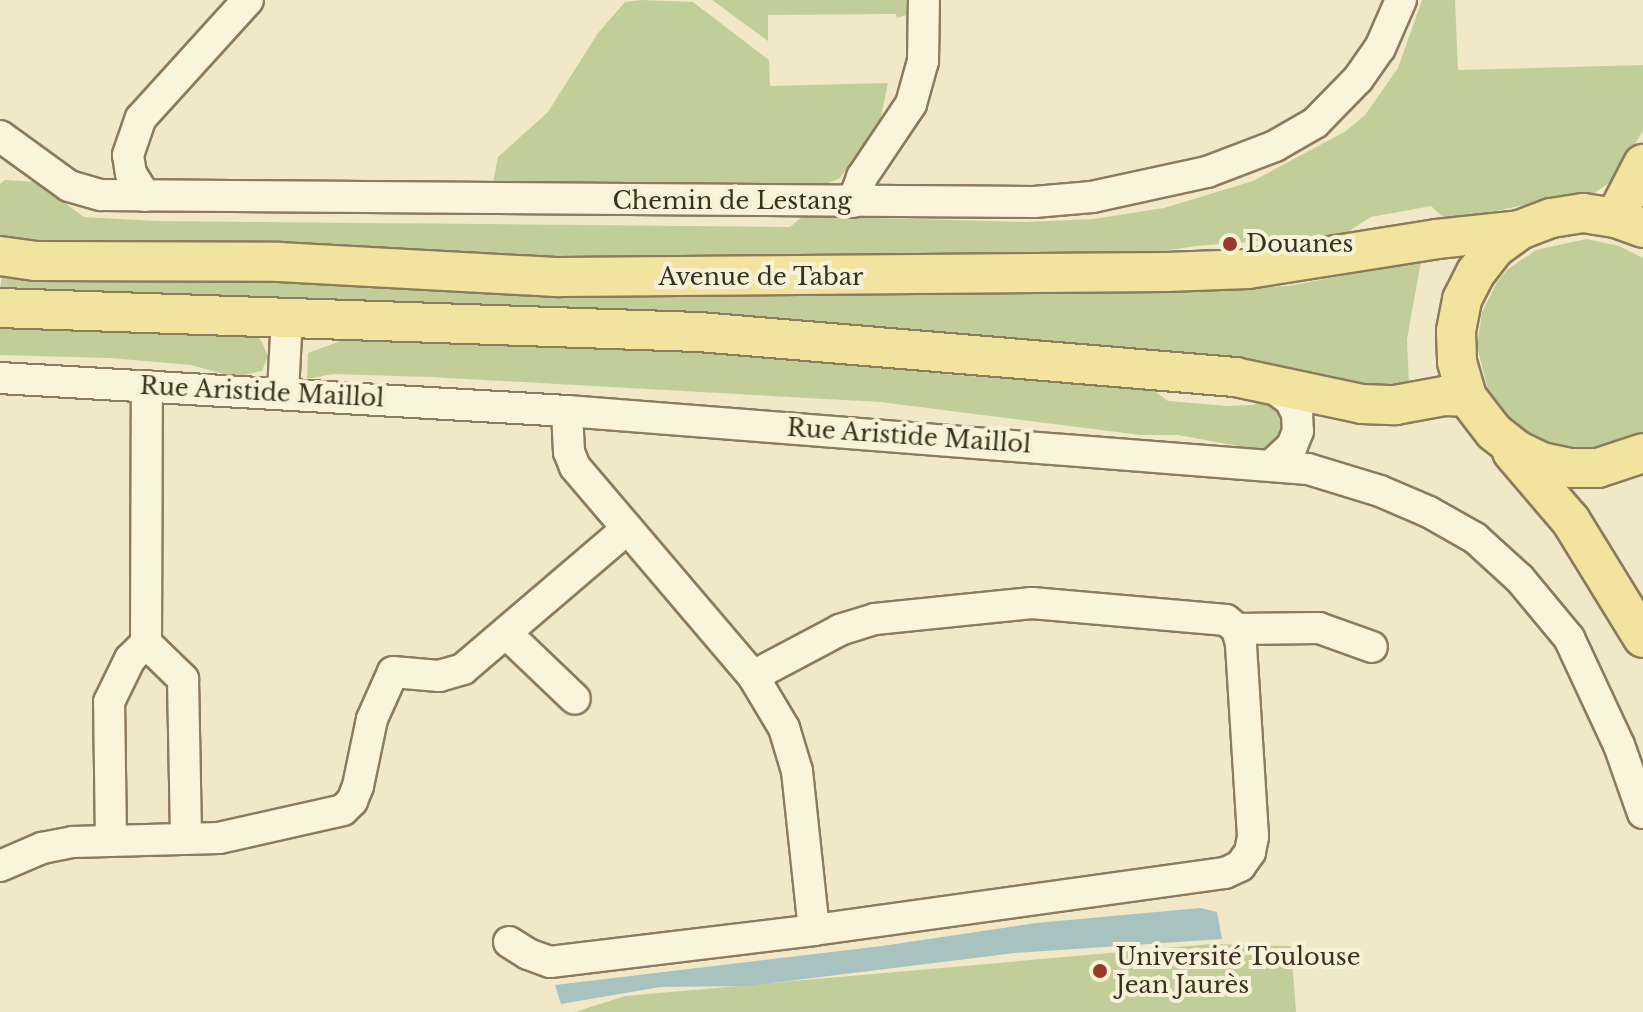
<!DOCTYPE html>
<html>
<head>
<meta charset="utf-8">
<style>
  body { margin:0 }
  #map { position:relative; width:1643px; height:1012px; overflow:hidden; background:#f0e8c7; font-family:"Libre Baskerville",serif }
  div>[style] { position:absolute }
  .green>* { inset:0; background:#c2ce9a }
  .water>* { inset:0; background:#a8c3bf }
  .roads { filter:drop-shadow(2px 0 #8c7b5c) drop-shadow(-2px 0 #8c7b5c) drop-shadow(0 2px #8c7b5c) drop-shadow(0 -2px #8c7b5c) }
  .minor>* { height:30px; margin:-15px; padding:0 15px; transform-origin:15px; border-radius:15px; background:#faf4db }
  .major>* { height:38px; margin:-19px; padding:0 19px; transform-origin:19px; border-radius:19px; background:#f2e39f }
  .dots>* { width:22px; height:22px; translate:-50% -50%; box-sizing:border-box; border:4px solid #f7f1d7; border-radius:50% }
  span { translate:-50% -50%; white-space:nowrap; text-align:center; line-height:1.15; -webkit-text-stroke:8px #f7f1d7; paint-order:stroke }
  .street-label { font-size:24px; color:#3c3120 }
  .poi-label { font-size:24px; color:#3c3120 }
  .left { translate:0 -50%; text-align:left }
</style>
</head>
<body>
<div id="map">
  <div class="green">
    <div style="clip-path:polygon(642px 0,693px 2px,769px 60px,770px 86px,888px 83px,880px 121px,840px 178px,824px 185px,493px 182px,498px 157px,548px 112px,598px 33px,625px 2px)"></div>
    <div style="clip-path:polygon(712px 0,910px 0,910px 14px,897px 18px,896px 14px,768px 15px,768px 41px)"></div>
    <div style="clip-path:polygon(1422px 0,1455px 0,1458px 70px,1643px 65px,1643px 131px,1613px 180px,1590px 196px,1569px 196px,1447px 221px,1431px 206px,1371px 217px,1344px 234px,1197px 246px,1135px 255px,624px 258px,425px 252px,72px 250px,0 240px,0 184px,5px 180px,36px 182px,84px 217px,156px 221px,790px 227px,803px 216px,1025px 222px,1093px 219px,1164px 208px,1253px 181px,1346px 131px,1365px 115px,1398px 68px)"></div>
    <div style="clip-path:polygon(1586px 239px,1619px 246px,1643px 258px,1643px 432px,1621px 444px,1571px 450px,1523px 433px,1510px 422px,1489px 395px,1477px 346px,1482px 312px,1497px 282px,1508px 269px,1536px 250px)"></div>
    <div style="clip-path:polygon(1421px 261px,1407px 339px,1409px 386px,1386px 392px,693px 321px,281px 298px,0 290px,3px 269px,903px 292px,1129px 292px,1288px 286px)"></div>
    <div style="clip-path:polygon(0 322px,248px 331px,261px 340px,268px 356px,262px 371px,235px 377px,191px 365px,110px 358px,0 355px)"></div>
    <div style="clip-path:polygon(378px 337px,647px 347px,956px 375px,1150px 388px,1168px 401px,1227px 406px,1254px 405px,1263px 395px,1279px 402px,1287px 431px,1275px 445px,1260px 450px,1178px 435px,1141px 435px,880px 402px,430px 377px,333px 374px,307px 379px,308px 353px,343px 340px)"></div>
    <div style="clip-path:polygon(1211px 944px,1291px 946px,1296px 1012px,575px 1012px,625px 996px)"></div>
  </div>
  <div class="water">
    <div style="clip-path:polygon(1200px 908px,1217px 912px,1222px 939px,1015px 953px,747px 986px,660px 987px,561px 1004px,555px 985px,882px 946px,1036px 923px)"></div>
  </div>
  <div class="roads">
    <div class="minor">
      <div style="left:0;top:136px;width:85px;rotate:35.9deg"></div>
      <div style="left:69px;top:186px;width:33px;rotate:16deg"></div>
      <div style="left:101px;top:195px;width:933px;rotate:0.43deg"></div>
      <div style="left:1034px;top:202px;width:58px;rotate:-4.9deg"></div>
      <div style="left:1092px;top:197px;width:118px;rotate:-12.3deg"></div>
      <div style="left:1207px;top:172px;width:73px;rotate:-20.9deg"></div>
      <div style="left:1275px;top:146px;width:46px;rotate:-29.9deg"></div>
      <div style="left:1315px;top:123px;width:62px;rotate:-45.7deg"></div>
      <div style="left:1358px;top:79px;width:38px;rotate:-55deg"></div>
      <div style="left:1380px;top:48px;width:52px;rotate:-66.4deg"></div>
      <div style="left:145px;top:196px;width:26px;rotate:-122deg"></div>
      <div style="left:131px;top:174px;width:19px;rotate:-99deg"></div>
      <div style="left:128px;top:155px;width:39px;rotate:-71deg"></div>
      <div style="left:141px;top:118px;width:159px;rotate:-47.8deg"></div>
      <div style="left:853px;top:202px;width:27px;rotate:-70deg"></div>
      <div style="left:862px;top:177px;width:88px;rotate:-56.1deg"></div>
      <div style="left:911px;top:104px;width:45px;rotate:-74.4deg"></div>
      <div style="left:923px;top:61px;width:61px;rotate:-89.1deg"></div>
      <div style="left:0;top:378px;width:568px;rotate:3.33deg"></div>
      <div style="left:567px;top:411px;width:743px;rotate:4.48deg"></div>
      <div style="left:1308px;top:469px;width:75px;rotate:17deg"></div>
      <div style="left:1380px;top:491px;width:53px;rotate:23.2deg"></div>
      <div style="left:1429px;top:512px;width:53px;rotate:29.5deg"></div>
      <div style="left:1475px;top:538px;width:61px;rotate:42.3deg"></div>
      <div style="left:1520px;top:579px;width:77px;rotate:50.3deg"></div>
      <div style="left:1569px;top:638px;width:118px;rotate:65deg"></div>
      <div style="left:1619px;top:745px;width:72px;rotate:70.6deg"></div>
      <div style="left:1266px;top:382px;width:30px;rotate:37deg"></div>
      <div style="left:1290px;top:400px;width:16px;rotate:63deg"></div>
      <div style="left:1297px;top:414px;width:17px;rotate:87deg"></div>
      <div style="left:1298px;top:431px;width:16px;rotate:112deg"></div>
      <div style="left:1292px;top:446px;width:26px;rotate:137deg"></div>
      <div style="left:283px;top:392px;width:77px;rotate:-87deg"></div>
      <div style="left:567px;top:411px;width:41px;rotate:87.2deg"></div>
      <div style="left:569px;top:452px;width:16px;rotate:68deg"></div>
      <div style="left:575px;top:467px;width:275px;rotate:49.6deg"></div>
      <div style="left:753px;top:676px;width:61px;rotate:59.2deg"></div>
      <div style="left:784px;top:728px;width:45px;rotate:73.2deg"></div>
      <div style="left:797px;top:771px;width:160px;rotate:83.9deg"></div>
      <div style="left:1237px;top:629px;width:82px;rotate:-0.7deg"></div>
      <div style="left:1319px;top:628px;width:56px;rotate:19.7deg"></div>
      <div style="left:506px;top:633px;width:95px;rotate:43.7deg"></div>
      <div style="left:146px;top:643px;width:52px;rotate:44.2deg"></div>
      <div style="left:183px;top:679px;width:160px;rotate:88.9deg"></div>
      <div style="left:111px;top:841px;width:139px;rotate:-90.8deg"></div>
      <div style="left:109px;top:702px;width:48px;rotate:-64deg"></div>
      <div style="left:130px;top:659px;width:23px;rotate:-45deg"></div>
      <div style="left:146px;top:643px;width:257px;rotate:-89.8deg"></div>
      <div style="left:0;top:866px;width:46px;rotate:-23.2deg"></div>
      <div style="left:42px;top:848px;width:32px;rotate:-11deg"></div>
      <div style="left:73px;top:842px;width:146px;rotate:-1.6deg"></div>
      <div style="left:219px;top:838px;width:127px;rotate:-12.7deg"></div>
      <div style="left:343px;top:810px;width:13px;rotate:-45deg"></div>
      <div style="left:352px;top:801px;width:16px;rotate:-68deg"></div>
      <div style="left:358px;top:786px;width:68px;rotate:-78.2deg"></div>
      <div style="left:372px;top:719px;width:51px;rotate:-65.9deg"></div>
      <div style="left:393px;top:672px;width:46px;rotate:5deg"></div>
      <div style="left:439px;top:676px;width:25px;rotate:-16deg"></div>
      <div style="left:463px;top:669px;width:216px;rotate:-40.5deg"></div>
      <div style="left:509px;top:942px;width:22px;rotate:32deg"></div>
      <div style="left:528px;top:954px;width:23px;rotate:20deg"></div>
      <div style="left:550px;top:962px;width:266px;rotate:-6.9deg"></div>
      <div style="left:814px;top:930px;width:415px;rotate:-7.9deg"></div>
      <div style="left:1225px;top:873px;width:17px;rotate:-25deg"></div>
      <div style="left:1240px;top:866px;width:17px;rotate:-54deg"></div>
      <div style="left:1250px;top:852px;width:16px;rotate:-79deg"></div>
      <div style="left:1253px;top:836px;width:192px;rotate:-93.6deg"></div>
      <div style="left:1241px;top:644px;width:16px;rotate:-105deg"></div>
      <div style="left:1237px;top:629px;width:14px;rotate:-141deg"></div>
      <div style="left:1226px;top:620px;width:195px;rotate:-175deg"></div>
      <div style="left:1032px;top:603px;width:158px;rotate:174.2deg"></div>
      <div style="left:875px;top:619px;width:37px;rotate:163deg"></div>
      <div style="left:840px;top:630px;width:98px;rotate:152.1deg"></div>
    </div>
    <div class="major">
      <div style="left:1615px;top:218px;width:61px;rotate:-62.6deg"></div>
      <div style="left:1643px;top:228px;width:30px;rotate:-160deg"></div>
      <div style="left:1615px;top:218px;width:32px;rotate:-171deg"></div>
      <div style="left:1583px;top:213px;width:32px;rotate:171deg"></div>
      <div style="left:1551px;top:218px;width:33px;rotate:159deg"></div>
      <div style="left:1520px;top:230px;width:31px;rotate:144deg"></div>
      <div style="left:1495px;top:248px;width:31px;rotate:128deg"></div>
      <div style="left:1476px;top:272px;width:31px;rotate:117deg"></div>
      <div style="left:1462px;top:300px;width:32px;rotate:101deg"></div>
      <div style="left:1456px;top:331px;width:31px;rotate:88deg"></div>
      <div style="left:1457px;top:362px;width:36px;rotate:74deg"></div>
      <div style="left:1467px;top:397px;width:44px;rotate:52.4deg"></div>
      <div style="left:1494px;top:432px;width:29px;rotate:38deg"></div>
      <div style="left:1517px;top:450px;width:28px;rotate:26deg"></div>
      <div style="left:1542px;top:462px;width:29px;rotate:12deg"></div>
      <div style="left:1570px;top:468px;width:28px"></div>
      <div style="left:1598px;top:468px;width:47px;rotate:-18.4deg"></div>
      <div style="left:0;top:256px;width:35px;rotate:8deg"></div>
      <div style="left:35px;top:261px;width:244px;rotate:0.2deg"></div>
      <div style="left:279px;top:262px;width:281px;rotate:3.1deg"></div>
      <div style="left:560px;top:277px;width:606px;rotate:-0.47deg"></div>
      <div style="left:1166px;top:272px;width:82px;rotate:-2.1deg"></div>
      <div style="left:1248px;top:269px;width:191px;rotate:-9deg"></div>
      <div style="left:1437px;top:239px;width:83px;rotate:-6.2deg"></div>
      <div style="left:0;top:308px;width:699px;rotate:1.97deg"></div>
      <div style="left:699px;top:332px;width:538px;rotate:4.8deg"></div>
      <div style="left:1235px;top:377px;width:130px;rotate:12deg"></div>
      <div style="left:1362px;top:404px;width:33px;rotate:2deg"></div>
      <div style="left:1395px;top:405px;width:50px;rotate:-10.4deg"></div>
      <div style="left:1444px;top:396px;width:23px;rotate:2deg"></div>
      <div style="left:1512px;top:452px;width:91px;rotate:49.5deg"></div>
      <div style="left:1571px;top:521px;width:137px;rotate:58.4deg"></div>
    </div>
  </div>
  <div class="dots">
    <div style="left:1230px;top:244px;background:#9d372a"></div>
    <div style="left:1100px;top:971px;background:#9d372a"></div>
  </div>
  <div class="street-label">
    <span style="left:732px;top:201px">Chemin de Lestang</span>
    <span style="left:761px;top:277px">Avenue de Tabar</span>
    <span style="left:262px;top:392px;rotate:3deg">Rue Aristide Maillol</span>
    <span style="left:909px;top:436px;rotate:4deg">Rue Aristide Maillol</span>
  </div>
  <div class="poi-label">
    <span class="left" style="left:1246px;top:244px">Douanes</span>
    <span class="left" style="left:1116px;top:971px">Université Toulouse<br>Jean Jaurès</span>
  </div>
</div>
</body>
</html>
